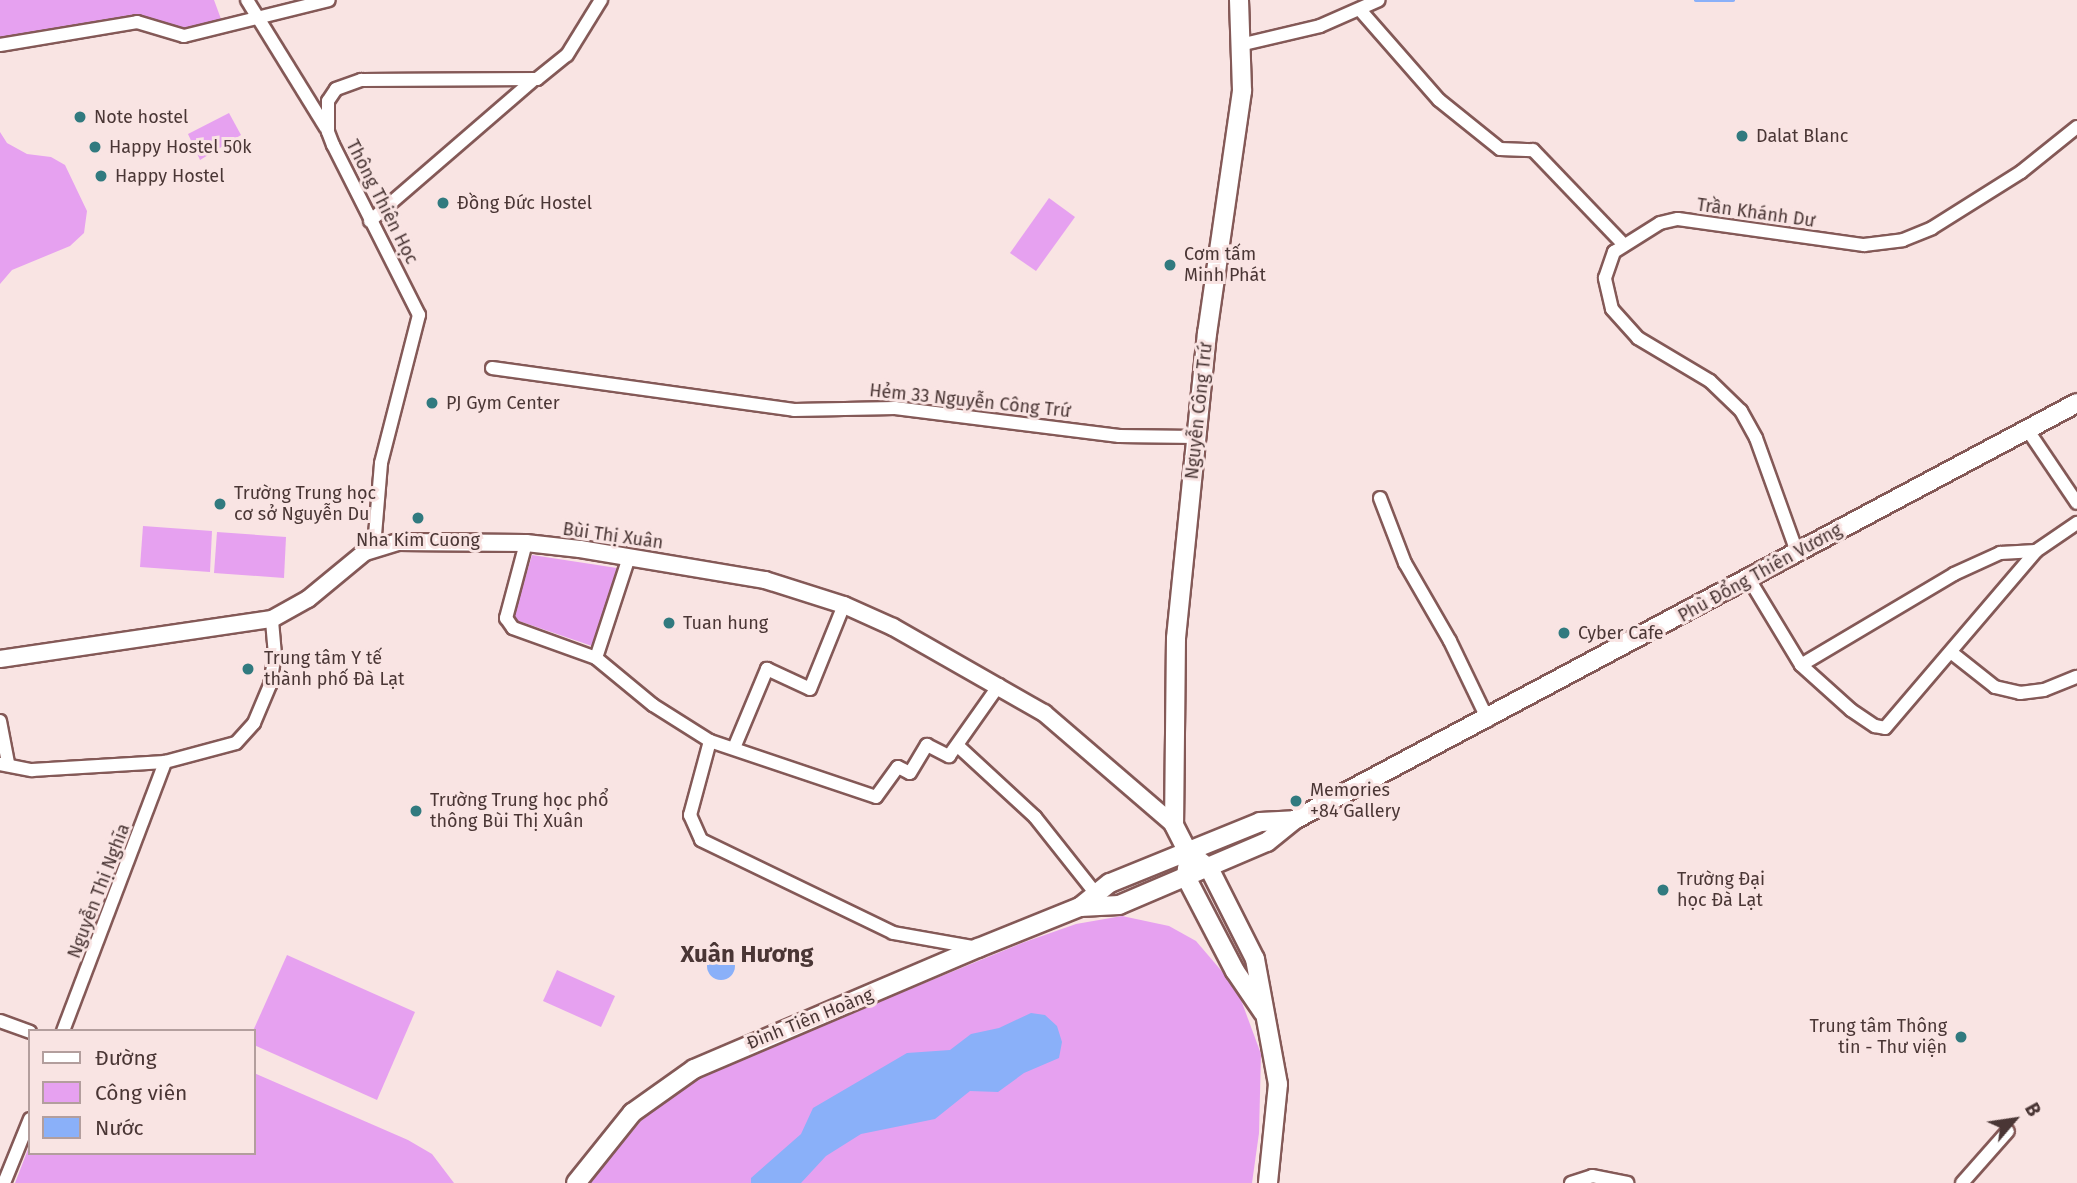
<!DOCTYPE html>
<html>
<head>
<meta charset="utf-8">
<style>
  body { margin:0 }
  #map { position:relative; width:2077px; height:1183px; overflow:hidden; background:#f9e4e3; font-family:"Fira Sans",sans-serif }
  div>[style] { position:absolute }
  .green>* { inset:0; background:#e6a1f0 }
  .water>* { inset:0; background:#8ab0f9 }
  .round { border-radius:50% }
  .stream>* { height:3.5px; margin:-1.75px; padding:0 1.75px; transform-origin:1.75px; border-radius:1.75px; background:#8ab0f9 }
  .roads { filter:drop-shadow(2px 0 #845957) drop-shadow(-2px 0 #845957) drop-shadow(0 2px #845957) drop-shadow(0 -2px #845957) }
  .minor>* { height:12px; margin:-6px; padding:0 6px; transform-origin:6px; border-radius:6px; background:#fff }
  .tertiary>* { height:16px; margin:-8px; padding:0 8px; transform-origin:8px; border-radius:8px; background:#fff }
  .secondary>* { height:18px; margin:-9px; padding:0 9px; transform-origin:9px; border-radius:9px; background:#fff }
  .dots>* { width:19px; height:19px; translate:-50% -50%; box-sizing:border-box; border:4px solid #f9e4e3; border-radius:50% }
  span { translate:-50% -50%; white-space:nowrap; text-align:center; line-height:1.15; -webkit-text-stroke:6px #f9e4e3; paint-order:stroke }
  .poi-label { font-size:18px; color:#4a3635 }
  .left { translate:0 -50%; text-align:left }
  .right { translate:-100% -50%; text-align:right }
  .street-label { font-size:18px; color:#4a3635 }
  .district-label { font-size:24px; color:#4a3635; font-weight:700 }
  .legend { position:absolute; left:28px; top:1029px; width:228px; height:126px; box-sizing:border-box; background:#f9e4e3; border:2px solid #b39e9d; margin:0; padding:9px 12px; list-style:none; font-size:21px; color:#4a3635 }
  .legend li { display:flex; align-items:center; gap:14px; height:35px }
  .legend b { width:35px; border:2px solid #b39e9d }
  .north { position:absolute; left:1979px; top:1085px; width:70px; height:70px; -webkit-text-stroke:5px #f9e4e3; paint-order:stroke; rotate:61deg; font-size:19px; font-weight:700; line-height:28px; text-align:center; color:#4a3635 }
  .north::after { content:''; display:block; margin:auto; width:24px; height:32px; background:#4a3635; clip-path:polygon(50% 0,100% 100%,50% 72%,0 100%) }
</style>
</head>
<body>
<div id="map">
  <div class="green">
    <div style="clip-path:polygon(0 0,214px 0,221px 19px,184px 28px,137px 14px,0 37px)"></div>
    <div style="clip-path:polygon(229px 113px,241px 135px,200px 160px,188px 134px)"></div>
    <div style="clip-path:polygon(0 132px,7px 143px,27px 154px,51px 157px,65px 165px,87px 211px,84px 233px,70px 246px,12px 270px,0 284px)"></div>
    <div style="clip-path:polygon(1049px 198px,1075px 217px,1036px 271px,1010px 253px)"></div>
    <div style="clip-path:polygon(143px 526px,212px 531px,210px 572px,140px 567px)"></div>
    <div style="clip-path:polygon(217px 532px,286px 537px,284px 578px,214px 573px)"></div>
    <div style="clip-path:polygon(532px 555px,617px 568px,592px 646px,513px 619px)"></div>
    <div style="clip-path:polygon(1122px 916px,1169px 926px,1196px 941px,1237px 989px,1261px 1054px,1259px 1133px,1252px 1183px,589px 1183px,646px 1115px,683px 1087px,729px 1063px,1022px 943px,1076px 924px)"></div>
    <div style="clip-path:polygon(287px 955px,415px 1012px,377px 1100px,254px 1045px,253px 1031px)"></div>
    <div style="clip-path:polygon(557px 970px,615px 996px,601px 1027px,543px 1001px)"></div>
    <div style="clip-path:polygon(254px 1073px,408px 1140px,432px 1154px,454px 1183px,15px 1183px,30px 1144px,30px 1153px,254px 1153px)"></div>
  </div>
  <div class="water">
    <div class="round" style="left:707px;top:952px;width:28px;height:28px"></div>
    <div style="clip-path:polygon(1031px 1013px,1045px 1015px,1057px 1026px,1062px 1042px,1059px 1058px,1024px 1073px,998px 1092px,970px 1091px,935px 1119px,861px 1134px,826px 1156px,801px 1183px,751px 1183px,751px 1178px,801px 1134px,813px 1108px,907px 1053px,950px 1050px,971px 1034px,999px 1028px)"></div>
  </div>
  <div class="stream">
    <div style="left:1696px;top:0;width:37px"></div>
  </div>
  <div class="roads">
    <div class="minor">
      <div style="left:247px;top:0;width:150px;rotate:58.3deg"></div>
      <div style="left:1361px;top:11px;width:118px;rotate:48.8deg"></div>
      <div style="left:1439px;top:100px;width:78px;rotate:38.8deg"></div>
      <div style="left:1500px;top:149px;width:33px;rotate:2deg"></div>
      <div style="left:1533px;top:150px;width:130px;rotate:46.2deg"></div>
      <div style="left:1244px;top:44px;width:78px;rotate:-13.3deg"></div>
      <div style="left:1320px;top:26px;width:64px;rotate:-23.8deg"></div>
      <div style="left:0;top:45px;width:139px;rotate:-9.5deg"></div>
      <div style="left:137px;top:22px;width:49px;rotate:16.6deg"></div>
      <div style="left:184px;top:36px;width:149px;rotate:-13.9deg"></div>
      <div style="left:370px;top:221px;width:214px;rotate:-40.8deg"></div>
      <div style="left:492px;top:368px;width:305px;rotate:7.9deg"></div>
      <div style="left:794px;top:410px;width:101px;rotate:-1.1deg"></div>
      <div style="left:895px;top:408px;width:226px;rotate:7.1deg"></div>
      <div style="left:1119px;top:436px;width:77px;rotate:0.7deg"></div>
      <div style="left:2027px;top:429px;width:89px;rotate:56deg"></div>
      <div style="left:1380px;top:498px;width:70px;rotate:69deg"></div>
      <div style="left:1405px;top:563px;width:90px;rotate:60deg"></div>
      <div style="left:1450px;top:641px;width:88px;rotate:64.3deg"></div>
      <div style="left:526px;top:543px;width:78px;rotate:104.9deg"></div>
      <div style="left:506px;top:618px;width:12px;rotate:55deg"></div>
      <div style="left:513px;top:628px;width:88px;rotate:19.9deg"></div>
      <div style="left:596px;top:658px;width:74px;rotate:39.5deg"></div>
      <div style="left:653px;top:705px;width:67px;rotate:32.3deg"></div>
      <div style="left:710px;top:741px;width:77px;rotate:105.1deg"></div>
      <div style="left:690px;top:815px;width:27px;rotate:66deg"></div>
      <div style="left:701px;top:840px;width:213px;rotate:25.8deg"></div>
      <div style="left:893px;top:933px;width:86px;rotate:10deg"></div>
      <div style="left:374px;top:547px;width:84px;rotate:-85.2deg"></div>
      <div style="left:381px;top:463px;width:153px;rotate:-75.6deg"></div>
      <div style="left:419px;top:315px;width:191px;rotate:-116.8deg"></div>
      <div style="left:333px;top:145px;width:14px;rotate:-111deg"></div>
      <div style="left:328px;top:132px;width:31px;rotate:-90deg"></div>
      <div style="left:328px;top:101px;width:14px;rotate:-56deg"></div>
      <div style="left:336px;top:89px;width:27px;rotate:-20deg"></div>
      <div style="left:361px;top:80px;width:176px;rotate:-0.3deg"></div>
      <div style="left:537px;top:79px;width:38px;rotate:-39deg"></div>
      <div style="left:567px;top:55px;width:65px;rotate:-58.3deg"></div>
      <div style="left:1797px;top:552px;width:121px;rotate:-109.8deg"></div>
      <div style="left:1756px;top:438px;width:31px;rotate:-119deg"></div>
      <div style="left:1741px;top:411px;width:43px;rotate:-135.9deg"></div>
      <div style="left:1710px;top:381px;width:84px;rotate:-149.2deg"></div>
      <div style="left:1638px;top:338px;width:39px;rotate:-132deg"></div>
      <div style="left:1612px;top:309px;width:32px;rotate:-103deg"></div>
      <div style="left:1605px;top:278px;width:28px;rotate:-71deg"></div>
      <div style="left:1614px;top:252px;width:54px;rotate:-32.2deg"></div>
      <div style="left:1660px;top:223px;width:18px;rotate:-13deg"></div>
      <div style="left:1678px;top:219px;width:188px;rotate:8deg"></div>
      <div style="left:1864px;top:245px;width:39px;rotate:-7deg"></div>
      <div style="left:1903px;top:240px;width:31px;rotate:-22deg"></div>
      <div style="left:1932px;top:228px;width:105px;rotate:-32.2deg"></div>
      <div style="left:2021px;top:172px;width:72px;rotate:-38.8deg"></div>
      <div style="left:1749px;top:579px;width:100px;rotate:58.8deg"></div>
      <div style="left:1801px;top:665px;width:67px;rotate:42deg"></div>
      <div style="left:1851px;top:710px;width:29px;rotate:34deg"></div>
      <div style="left:1875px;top:726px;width:10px;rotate:11deg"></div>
      <div style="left:1885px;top:728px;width:233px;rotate:-49.5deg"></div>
      <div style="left:2036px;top:551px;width:50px;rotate:-34.3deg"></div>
      <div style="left:1952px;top:653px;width:55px;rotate:38.3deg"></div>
      <div style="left:1995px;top:687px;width:26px;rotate:13deg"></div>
      <div style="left:2020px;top:693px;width:24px;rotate:-7deg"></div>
      <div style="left:2044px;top:690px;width:35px;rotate:-22deg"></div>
      <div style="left:596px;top:658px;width:106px;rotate:-71.9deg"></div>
      <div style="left:1801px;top:665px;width:178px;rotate:-30.7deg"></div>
      <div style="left:1954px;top:574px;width:51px;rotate:-24.5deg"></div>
      <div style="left:2000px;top:553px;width:36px;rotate:-3deg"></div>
      <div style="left:0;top:721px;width:43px;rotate:79.2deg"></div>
      <div style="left:710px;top:741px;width:175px;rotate:18.6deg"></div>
      <div style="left:876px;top:797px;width:37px;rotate:-54deg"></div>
      <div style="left:898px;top:767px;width:13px;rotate:27deg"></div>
      <div style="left:910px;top:773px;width:33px;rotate:-59deg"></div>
      <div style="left:927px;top:745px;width:25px;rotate:27deg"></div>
      <div style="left:949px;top:756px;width:87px;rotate:-54.8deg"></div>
      <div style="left:958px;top:746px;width:105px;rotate:42.7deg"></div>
      <div style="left:1035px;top:817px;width:98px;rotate:51.6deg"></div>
      <div style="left:734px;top:748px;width:86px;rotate:-67.3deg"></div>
      <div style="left:767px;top:669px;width:47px;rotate:24.9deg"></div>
      <div style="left:810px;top:689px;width:91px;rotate:-68deg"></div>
      <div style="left:0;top:764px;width:33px;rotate:11deg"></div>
      <div style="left:32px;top:770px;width:133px;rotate:-3.4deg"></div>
      <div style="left:165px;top:762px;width:73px;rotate:-15deg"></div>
      <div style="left:236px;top:743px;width:27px;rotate:-48deg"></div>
      <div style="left:254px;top:723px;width:41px;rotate:-67.2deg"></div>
      <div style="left:270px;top:685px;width:30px;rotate:-81deg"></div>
      <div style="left:275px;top:655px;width:36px;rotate:-95deg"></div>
      <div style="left:0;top:1021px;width:32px;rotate:20deg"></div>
      <div style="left:63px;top:1031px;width:288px;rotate:-69.2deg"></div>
      <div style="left:4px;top:1183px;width:69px;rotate:-67.9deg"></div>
      <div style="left:1571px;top:1183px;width:22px;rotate:-18deg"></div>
      <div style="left:1592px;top:1176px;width:36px;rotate:11deg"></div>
      <div style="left:1962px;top:1183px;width:69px;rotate:-48.5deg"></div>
    </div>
    <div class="tertiary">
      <div style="left:0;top:659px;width:275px;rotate:-8.4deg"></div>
      <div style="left:272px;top:619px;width:41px;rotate:-29.1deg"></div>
      <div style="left:308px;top:599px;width:74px;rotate:-39.5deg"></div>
      <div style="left:365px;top:552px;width:34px;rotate:-17deg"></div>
      <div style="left:398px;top:542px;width:128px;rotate:0.4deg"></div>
      <div style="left:526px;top:543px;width:54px;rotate:6.3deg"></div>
      <div style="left:580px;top:549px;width:188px;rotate:9.5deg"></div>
      <div style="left:765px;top:580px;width:83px;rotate:17.6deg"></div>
      <div style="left:844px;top:605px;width:54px;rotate:24.2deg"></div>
      <div style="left:893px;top:627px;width:174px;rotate:29.7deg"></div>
      <div style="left:1044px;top:713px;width:172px;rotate:40.7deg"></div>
    </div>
    <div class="secondary">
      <div style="left:1239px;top:0;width:91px;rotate:88.1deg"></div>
      <div style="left:1242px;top:91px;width:245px;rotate:98.2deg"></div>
      <div style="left:1207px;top:333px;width:307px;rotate:95.8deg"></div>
      <div style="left:1176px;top:638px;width:187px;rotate:90.6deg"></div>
      <div style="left:1174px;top:825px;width:29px;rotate:63deg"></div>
      <div style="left:1187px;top:851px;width:28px;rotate:38deg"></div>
      <div style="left:1209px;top:868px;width:102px;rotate:63.2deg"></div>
      <div style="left:1255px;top:959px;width:127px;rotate:79.6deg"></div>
      <div style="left:1278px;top:1084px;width:100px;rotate:95.8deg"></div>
      <div style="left:1187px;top:868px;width:9px;rotate:96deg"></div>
      <div style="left:1186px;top:877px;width:106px;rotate:62.5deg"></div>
      <div style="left:1235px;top:971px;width:50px;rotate:55.7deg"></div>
      <div style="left:1080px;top:907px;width:38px;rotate:-39deg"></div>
      <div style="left:1110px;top:883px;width:162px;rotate:-22.1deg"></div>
      <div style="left:1260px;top:822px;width:34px;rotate:-3deg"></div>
      <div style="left:576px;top:1183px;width:90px;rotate:-51.3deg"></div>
      <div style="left:632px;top:1113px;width:76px;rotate:-35.4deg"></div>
      <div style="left:694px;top:1069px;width:309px;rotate:-23.1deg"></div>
      <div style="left:978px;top:948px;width:110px;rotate:-21.9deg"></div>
      <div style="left:1080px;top:907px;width:39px;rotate:-3deg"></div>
      <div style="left:1119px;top:905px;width:161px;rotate:-23.1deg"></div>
      <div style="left:1267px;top:842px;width:35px;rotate:-39deg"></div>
      <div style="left:1294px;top:820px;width:887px;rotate:-28.04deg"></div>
    </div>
  </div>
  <div class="dots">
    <div style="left:80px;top:117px;background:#317a7f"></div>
    <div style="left:1742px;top:136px;background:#317a7f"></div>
    <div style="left:95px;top:147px;background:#317a7f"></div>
    <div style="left:101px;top:176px;background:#317a7f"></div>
    <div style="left:443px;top:203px;background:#317a7f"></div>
    <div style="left:1170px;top:265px;background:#317a7f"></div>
    <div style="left:432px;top:403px;background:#317a7f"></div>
    <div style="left:220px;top:504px;background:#317a7f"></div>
    <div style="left:418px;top:518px;background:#317a7f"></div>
    <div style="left:669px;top:623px;background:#317a7f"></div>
    <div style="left:1564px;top:633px;background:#317a7f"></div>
    <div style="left:248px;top:669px;background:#317a7f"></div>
    <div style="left:1296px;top:801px;background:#317a7f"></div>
    <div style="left:416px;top:811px;background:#317a7f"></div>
    <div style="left:1663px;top:890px;background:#317a7f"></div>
    <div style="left:1961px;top:1037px;background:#317a7f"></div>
  </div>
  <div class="poi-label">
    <span class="left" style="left:94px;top:117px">Note hostel</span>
    <span class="left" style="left:1756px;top:136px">Dalat Blanc</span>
    <span class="left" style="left:109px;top:147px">Happy Hostel 50k</span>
    <span class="left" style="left:115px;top:176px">Happy Hostel</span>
    <span class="left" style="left:457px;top:203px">Đồng Đức Hostel</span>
    <span class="left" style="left:1184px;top:265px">Cơm tấm<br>Minh Phát</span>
    <span class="left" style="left:446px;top:403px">PJ Gym Center</span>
    <span class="left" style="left:234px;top:504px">Trường Trung học<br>cơ sở Nguyễn Du</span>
    <span style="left:418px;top:540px">Nha Kim Cuong</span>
    <span class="left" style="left:683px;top:623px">Tuan hung</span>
    <span class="left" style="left:1578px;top:633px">Cyber Cafe</span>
    <span class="left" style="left:264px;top:669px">Trung tâm Y tế<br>thành phố Đà Lạt</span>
    <span class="left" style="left:1310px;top:801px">Memories<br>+84 Gallery</span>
    <span class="left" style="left:430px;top:811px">Trường Trung học phổ<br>thông Bùi Thị Xuân</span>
    <span class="left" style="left:1677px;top:890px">Trường Đại<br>học Đà Lạt</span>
    <span class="right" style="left:1947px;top:1037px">Trung tâm Thông<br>tin - Thư viện</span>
  </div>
  <div class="street-label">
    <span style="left:382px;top:202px;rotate:63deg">Thông Thiên Học</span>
    <span style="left:1756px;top:213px;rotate:8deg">Trần Khánh Dư</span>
    <span style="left:970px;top:401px;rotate:6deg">Hẻm 33 Nguyễn Công Trứ</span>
    <span style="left:1199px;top:411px;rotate:-84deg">Nguyễn Công Trứ</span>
    <span style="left:613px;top:536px;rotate:8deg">Bùi Thị Xuân</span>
    <span style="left:1760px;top:573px;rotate:-29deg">Phù Đổng Thiên Vương</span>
    <span style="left:99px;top:891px;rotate:-69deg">Nguyễn Thị Nghĩa</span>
    <span style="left:810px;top:1019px;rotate:-22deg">Đinh Tiên Hoàng</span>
  </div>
  <div class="district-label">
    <span style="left:747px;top:955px">Xuân Hương</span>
  </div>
  <ul class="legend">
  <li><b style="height:9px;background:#fff"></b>Đường</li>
  <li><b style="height:19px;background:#e6a1f0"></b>Công viên</li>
  <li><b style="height:19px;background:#8ab0f9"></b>Nước</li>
  </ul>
  <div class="north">B</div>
</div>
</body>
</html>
